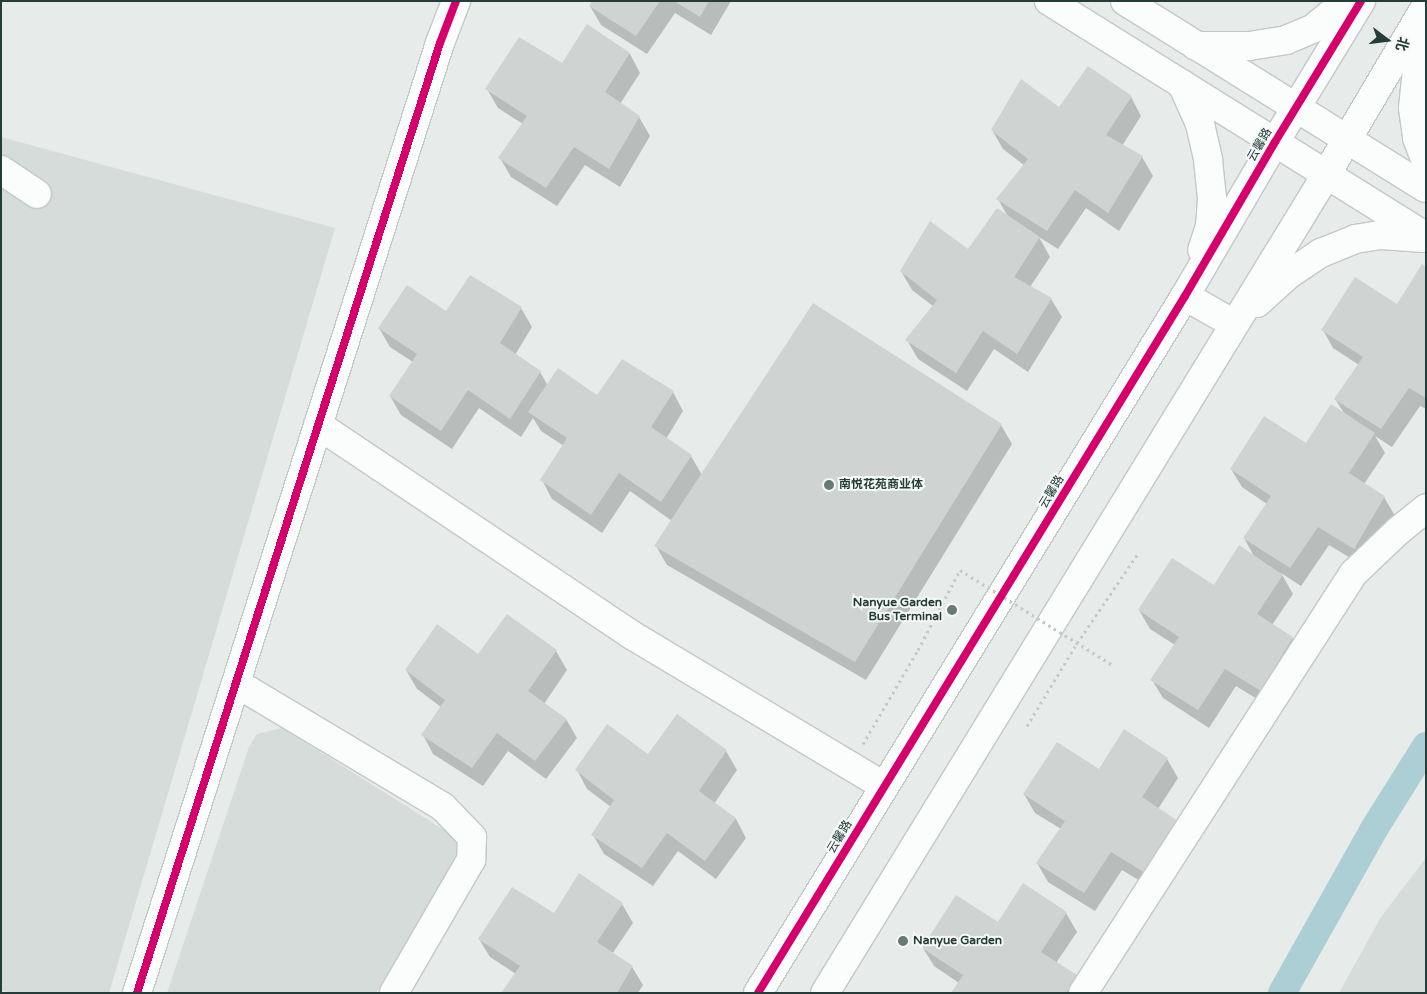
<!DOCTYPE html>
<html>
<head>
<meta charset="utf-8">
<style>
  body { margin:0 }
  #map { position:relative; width:1427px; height:994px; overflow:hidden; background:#e7ebe9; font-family:"Varela Round","Noto Sans SC",sans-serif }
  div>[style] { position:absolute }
  .built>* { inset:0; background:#d5dcd9 }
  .shadow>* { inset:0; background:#0003 }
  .canal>* { height:28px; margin:-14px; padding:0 14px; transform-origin:14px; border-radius:14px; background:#acced5 }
  .building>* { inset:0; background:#cfd4d2 }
  .path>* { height:3px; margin-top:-1.5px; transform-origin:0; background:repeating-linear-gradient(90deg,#c2cbc8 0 2.5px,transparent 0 6.5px) }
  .roads { filter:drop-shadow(1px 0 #c4c8c6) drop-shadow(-1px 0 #c4c8c6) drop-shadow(0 1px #c4c8c6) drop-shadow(0 -1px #c4c8c6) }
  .minor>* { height:28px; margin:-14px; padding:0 14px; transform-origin:14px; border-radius:14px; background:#fbfcfc }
  .path-bridge>* { height:3px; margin-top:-1.5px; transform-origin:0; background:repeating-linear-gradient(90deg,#c2cbc8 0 2.5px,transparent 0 6.5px) }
  .cycleway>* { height:8px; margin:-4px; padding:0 4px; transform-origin:4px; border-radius:4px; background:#d6006c }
  .dots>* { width:14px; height:14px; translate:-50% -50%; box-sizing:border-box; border:2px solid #f5f9f8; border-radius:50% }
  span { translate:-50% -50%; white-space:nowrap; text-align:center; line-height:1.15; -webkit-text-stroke:4px #f5f9f8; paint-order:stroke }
  .street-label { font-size:12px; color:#253d38 }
  .poi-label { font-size:12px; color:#253d38; font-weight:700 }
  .left { translate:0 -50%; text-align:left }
  .right { translate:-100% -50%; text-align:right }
  .frame { position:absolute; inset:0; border:2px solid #253d38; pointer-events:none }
  .north { position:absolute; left:1362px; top:15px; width:50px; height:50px; -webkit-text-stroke:4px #f5f9f8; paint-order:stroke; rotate:105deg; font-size:14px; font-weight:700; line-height:20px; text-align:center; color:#253d38 }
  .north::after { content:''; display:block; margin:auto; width:18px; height:22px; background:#253d38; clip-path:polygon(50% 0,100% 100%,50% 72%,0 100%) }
</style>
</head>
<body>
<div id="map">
  <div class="built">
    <div style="clip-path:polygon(1px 137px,335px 228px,109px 993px,11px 993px,1px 990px)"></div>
    <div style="clip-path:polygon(282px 728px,449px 833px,455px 840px,458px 851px,456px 863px,376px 993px,167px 993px,249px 747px,257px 734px)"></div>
    <div style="clip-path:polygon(1426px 858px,1426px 993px,1339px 993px,1381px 917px)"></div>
  </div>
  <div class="shadow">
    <div style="clip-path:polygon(594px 1px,731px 1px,711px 35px,675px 13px,647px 54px,601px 25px,590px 6px)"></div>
    <div style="clip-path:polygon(587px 25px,630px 54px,640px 73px,620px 104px,639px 117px,650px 136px,620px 187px,585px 165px,557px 206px,511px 177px,500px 158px,523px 124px,498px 108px,487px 89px,562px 65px)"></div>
    <div style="clip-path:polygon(1131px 97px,1141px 116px,1122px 146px,1142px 157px,1153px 176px,1119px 231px,1086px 208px,1058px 249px,1039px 237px,1050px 257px,1030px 287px,1051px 299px,1062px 317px,1028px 372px,994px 349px,967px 391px,918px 359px,907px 340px,933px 306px,912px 290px,901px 271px,968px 250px,1008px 217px,998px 199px,1024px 165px,1003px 149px,992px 130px,1060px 109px)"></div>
    <div style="clip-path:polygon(1426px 268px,1426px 409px,1420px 406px,1392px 447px,1375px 436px,1385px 453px,1364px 484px,1384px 497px,1395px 516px,1365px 567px,1329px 545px,1301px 586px,1281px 573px,1293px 594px,1272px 625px,1292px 638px,1303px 657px,1272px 708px,1236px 686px,1209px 728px,1163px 698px,1152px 680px,1175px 645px,1150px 629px,1139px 610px,1214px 586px,1255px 558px,1244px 538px,1267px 504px,1242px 487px,1231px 469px,1306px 445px,1344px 413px,1335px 399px,1359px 365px,1333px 348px,1323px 330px,1398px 306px)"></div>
    <div style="clip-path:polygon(471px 277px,521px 308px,532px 327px,515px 355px,540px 372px,548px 386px,598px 397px,673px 392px,683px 411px,666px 439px,691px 456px,702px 475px,1001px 425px,1012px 444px,866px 680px,667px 565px,656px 546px,672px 521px,630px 491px,602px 533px,552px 499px,542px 480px,564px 446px,541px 431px,533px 418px,521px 437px,479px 408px,452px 449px,401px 415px,390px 396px,413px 362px,390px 347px,379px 328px,447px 313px)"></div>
    <div style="clip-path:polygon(556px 651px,567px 670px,544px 704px,566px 719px,577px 738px,546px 779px,508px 751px,483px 786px,433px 754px,423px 735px,441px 707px,417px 689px,406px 670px,478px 656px)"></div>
    <div style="clip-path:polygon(726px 751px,737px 770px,714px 804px,736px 819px,746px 838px,716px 879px,678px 851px,653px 886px,604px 854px,593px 835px,611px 807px,587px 789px,577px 770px,648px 756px)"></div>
    <div style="clip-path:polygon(1167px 759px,1178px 778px,1158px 809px,1158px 892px,1122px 870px,1095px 911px,1048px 882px,1037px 863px,1061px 829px,1035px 813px,1024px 794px,1100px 770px)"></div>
    <div style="clip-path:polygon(622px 904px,633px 923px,612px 954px,632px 967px,643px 985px,638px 993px,503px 993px,516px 974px,490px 957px,479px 939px,555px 915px)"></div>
    <div style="clip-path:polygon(1066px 913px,1077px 932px,1056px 963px,1076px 976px,1086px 993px,953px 993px,959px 983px,934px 966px,923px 948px,998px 924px)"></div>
  </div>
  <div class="canal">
    <div style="left:1282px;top:993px;width:188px;rotate:-60.7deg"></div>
    <div style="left:1374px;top:829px;width:98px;rotate:-57.9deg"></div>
  </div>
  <div class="building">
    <div style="clip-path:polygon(592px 1px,660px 1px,636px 36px,589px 6px)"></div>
    <div style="clip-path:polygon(674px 1px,709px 1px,700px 17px)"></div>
    <div style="clip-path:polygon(587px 24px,630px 53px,605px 92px,640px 116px,609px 169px,574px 147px,546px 188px,498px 158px,527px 116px,485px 89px,519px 37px,562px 63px)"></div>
    <div style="clip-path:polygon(1088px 66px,1132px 96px,1106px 135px,1143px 156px,1108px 213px,1075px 190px,1047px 231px,996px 199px,1028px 159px,991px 130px,1021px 79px,1059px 107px)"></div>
    <div style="clip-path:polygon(997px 208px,1040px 237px,1014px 277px,1052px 298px,1017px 354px,983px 331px,956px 373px,905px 340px,937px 300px,900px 271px,930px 221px,968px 249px)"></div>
    <div style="clip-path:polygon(1422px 264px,1426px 267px,1426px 398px,1409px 388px,1381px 429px,1334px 399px,1363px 357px,1321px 330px,1355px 277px,1397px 304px)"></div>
    <div style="clip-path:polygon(470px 275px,522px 307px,500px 343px,541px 371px,510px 419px,468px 390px,441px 431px,389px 396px,417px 354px,378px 328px,407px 285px,446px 311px)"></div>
    <div style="clip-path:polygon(813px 303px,1002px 424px,855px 662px,654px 546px)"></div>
    <div style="clip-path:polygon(622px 359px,674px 391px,651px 427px,692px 455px,661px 502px,619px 473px,591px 515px,540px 480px,567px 438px,528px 412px,558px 368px,597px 395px)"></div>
    <div style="clip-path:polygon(1331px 404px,1375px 433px,1349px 473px,1385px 496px,1354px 549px,1318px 527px,1290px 568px,1243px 538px,1271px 496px,1230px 469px,1264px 416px,1306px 443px)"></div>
    <div style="clip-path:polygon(1239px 545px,1283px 575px,1257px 614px,1293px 637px,1261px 691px,1225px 669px,1198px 710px,1150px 680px,1179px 637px,1138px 610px,1172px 558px,1214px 585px)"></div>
    <div style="clip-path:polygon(507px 614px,557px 650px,528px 691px,567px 719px,535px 761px,497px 733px,472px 768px,421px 735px,445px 700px,405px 670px,437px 624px,478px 654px)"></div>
    <div style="clip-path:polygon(677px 714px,727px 750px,699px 791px,736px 818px,705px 861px,667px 833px,642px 868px,591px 835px,614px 800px,575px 770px,607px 724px,648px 754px)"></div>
    <div style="clip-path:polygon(1124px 729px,1168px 758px,1142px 797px,1178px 821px,1147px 874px,1111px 852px,1084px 893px,1036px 863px,1065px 821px,1023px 794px,1057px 742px,1099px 769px)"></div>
    <div style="clip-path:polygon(579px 873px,623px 903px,597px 942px,633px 966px,617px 993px,501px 993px,520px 966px,478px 939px,512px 887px,554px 913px)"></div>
    <div style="clip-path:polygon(1023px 883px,1067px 912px,1041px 952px,1077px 975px,1066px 993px,951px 993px,963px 975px,922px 948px,956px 895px,998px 922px)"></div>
  </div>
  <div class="path">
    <div style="left:1027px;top:726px;width:97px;rotate:-58.9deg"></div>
    <div style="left:1077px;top:643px;width:107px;rotate:-55.7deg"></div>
    <div style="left:863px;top:744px;width:109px;rotate:-59.7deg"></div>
    <div style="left:918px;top:650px;width:90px;rotate:-62.3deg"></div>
  </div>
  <div class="roads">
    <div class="minor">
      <div style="left:1049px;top:1px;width:445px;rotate:32deg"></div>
      <div style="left:1125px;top:1px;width:354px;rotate:31.9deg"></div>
      <div style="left:1422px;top:21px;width:87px;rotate:95.9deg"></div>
      <div style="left:1413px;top:108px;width:30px;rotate:82deg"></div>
      <div style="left:1417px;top:138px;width:26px;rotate:69deg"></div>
      <div style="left:1196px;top:46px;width:53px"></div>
      <div style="left:1249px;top:46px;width:37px;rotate:-9deg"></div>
      <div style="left:1286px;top:40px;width:30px;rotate:-23deg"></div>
      <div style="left:1314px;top:28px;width:42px;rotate:-40.2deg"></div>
      <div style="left:1182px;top:84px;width:44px;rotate:65.8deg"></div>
      <div style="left:1200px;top:124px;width:37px;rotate:77deg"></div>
      <div style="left:1208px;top:160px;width:38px;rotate:84deg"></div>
      <div style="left:1212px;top:198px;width:28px;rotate:94deg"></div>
      <div style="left:1210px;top:226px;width:25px;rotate:108deg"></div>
      <div style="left:1px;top:170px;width:43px;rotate:33.7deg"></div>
      <div style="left:1185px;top:296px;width:56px;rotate:29.7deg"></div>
      <div style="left:1257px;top:303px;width:42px;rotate:-42.1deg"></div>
      <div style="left:1288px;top:275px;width:40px;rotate:-34deg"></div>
      <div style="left:1321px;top:253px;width:37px;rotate:-22deg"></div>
      <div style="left:1355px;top:239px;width:26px;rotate:-9deg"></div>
      <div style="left:1381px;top:235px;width:42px;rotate:4.1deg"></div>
      <div style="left:318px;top:425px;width:376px;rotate:33.8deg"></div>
      <div style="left:630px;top:634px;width:296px;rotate:30.9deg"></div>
      <div style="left:236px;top:683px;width:241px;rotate:30.9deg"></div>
      <div style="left:443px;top:807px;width:42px;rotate:46deg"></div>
      <div style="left:472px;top:837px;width:23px;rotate:92deg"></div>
      <div style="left:471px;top:860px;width:154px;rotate:120.1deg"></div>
      <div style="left:137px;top:993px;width:997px;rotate:-72.31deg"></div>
      <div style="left:440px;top:43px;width:45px;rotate:-69.1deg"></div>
      <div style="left:758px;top:993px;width:817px;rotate:-58.51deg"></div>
      <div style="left:1185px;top:296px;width:178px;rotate:-59.7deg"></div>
      <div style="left:1275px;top:142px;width:165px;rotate:-58.6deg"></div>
      <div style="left:825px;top:993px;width:959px;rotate:-58.51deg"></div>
      <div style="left:1326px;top:175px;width:196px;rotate:-59.4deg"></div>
      <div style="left:1083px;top:993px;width:500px;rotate:-57.2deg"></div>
      <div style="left:1354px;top:573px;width:61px;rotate:-43.7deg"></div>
      <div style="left:1398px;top:531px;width:36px;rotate:-39deg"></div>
    </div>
  </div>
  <div class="path-bridge">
    <div style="left:960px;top:570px;width:181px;rotate:31.9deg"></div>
  </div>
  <div class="cycleway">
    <div style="left:137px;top:993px;width:997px;rotate:-72.31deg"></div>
    <div style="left:440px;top:43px;width:45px;rotate:-69.1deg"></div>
    <div style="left:758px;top:993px;width:817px;rotate:-58.51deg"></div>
    <div style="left:1185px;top:296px;width:178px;rotate:-59.7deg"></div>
    <div style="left:1275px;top:142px;width:165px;rotate:-58.6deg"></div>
  </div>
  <div class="dots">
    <div style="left:829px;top:485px;background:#697a76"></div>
    <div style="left:952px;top:610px;background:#697a76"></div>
    <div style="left:903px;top:941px;background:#697a76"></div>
  </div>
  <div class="street-label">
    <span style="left:1260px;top:145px;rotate:-60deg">云馨路</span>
    <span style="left:1052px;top:492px;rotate:-59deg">云馨路</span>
    <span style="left:840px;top:837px;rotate:-59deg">云馨路</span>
  </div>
  <div class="poi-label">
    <span class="left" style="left:839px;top:485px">南悦花苑商业体</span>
    <span class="right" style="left:942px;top:610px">Nanyue Garden<br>Bus Terminal</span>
    <span class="left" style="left:913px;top:941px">Nanyue Garden</span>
  </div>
  <div class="frame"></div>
  <div class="north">北</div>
</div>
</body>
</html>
